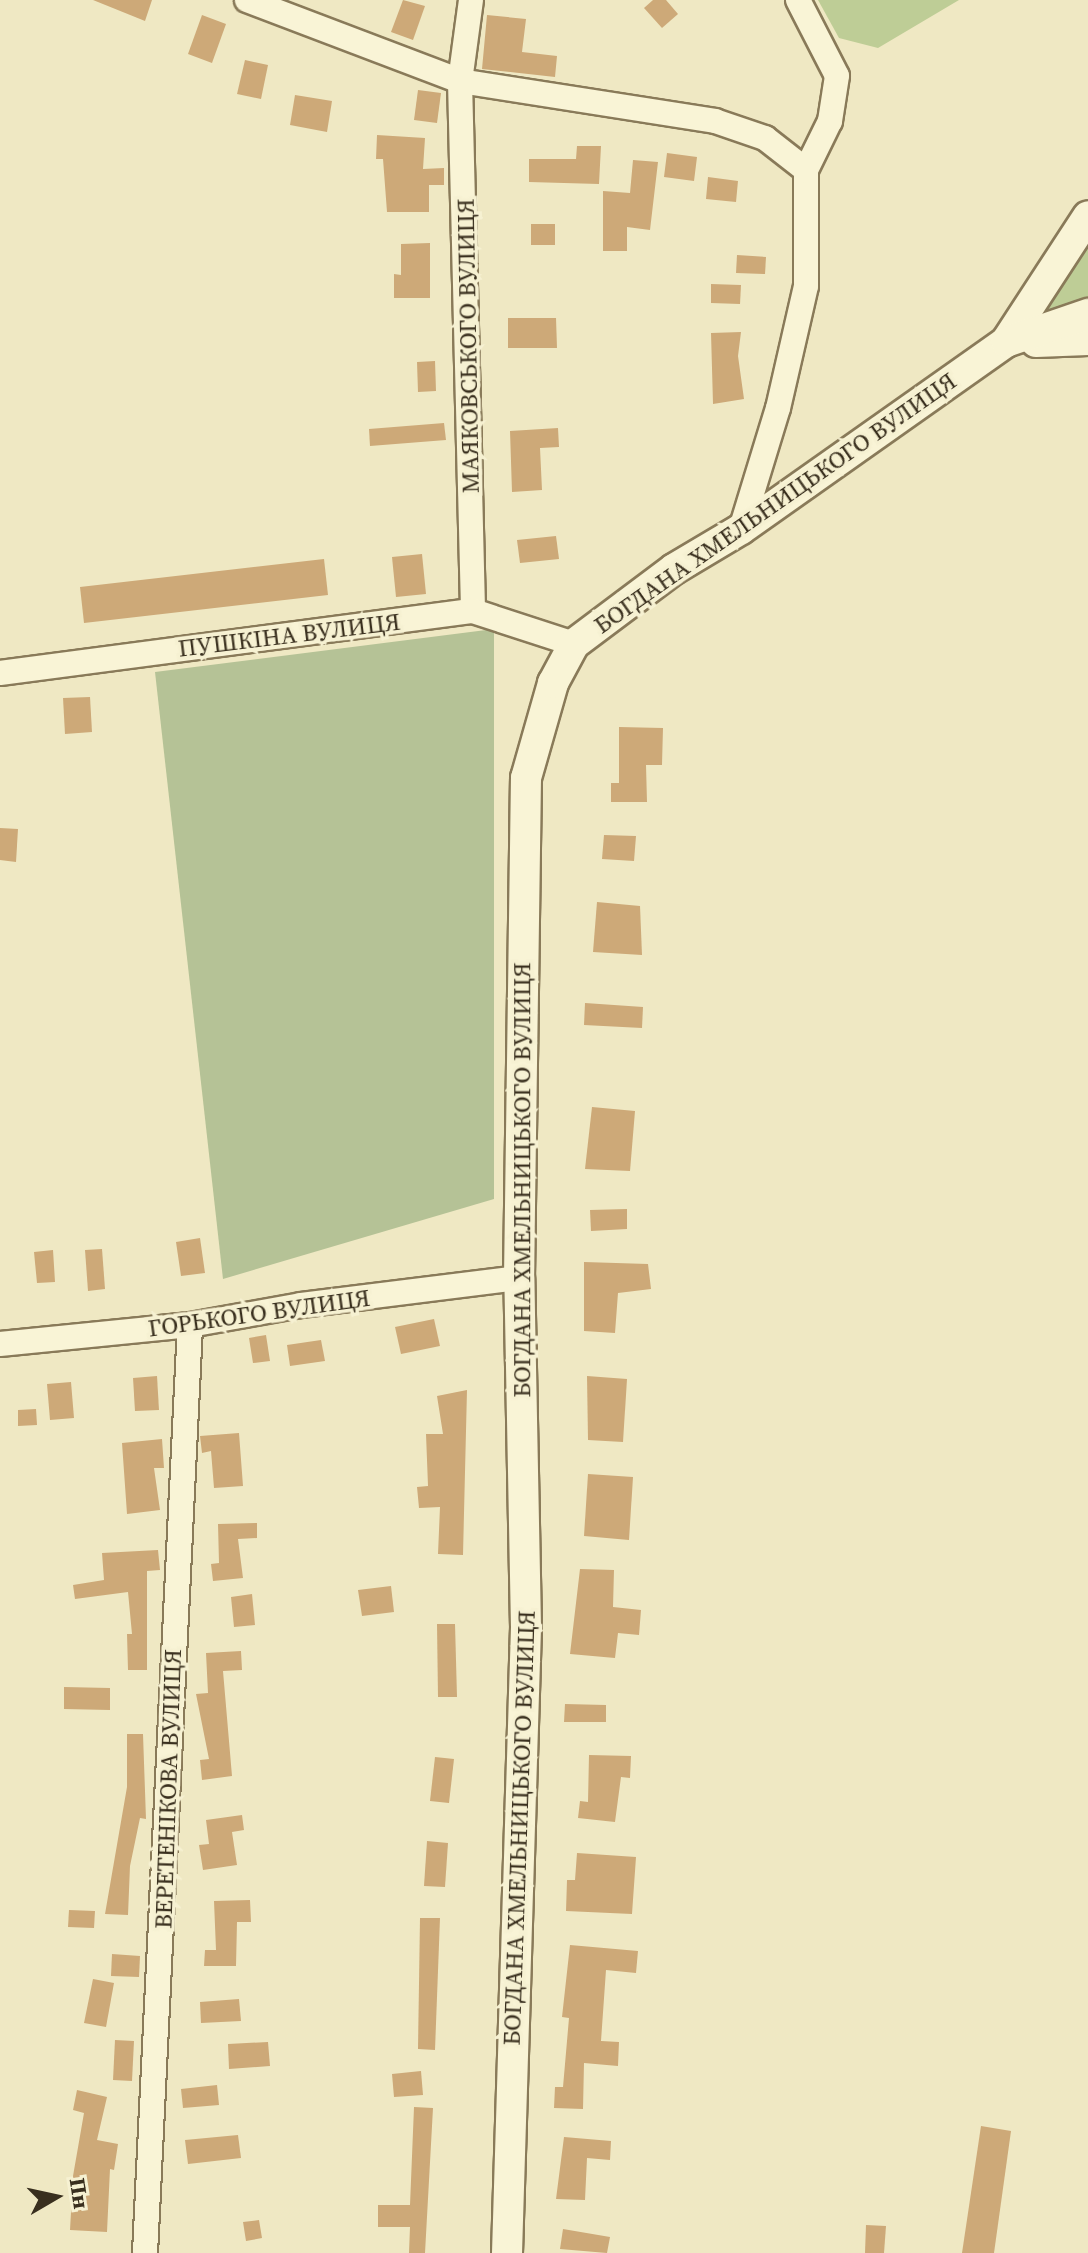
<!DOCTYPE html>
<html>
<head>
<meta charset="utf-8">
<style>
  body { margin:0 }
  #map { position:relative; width:1088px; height:2253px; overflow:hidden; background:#efe8c3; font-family:"Source Serif 4",serif }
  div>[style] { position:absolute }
  .green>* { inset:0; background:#becd96 }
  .cemetery>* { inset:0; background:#b5c296 }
  .building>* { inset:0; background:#cda978 }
  .roads { filter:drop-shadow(2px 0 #897a59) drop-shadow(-2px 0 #897a59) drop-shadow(0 2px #897a59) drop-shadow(0 -2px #897a59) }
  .minor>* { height:24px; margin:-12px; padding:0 12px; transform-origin:12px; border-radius:12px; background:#f9f4d6 }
  .tertiary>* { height:30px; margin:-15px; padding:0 15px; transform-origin:15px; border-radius:15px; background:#f9f4d6 }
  span { translate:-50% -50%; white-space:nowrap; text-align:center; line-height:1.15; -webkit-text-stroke:7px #f6f1d2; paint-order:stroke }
  .street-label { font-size:24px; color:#392f1e }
  .north { position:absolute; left:16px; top:2157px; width:80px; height:80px; -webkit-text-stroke:6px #f6f1d2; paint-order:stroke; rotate:81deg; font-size:22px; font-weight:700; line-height:32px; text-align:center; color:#392f1e }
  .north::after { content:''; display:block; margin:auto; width:28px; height:36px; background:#392f1e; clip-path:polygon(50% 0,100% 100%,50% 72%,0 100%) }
</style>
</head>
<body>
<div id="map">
  <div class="green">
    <div style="clip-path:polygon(818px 0,959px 0,878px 48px,839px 38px)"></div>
    <div style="clip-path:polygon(1088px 246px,1088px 299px,1040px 315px)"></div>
  </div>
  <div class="cemetery">
    <div style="clip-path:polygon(494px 629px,494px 1199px,223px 1279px,155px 672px)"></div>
  </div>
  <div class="building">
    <div style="clip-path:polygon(93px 0,152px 0,145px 21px)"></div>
    <div style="clip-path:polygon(403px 0,425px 6px,413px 40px,391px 32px)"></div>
    <div style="clip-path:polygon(653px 0,666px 0,678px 14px,662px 28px,644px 8px)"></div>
    <div style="clip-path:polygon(202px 15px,226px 24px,212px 63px,188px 54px)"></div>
    <div style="clip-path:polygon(487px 15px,526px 19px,522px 52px,557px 56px,555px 77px,482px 69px)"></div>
    <div style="clip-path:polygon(245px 60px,268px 65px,261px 99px,237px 94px)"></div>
    <div style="clip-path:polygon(418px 90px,441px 93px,437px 123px,414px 120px)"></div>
    <div style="clip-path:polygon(295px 95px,332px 101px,327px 132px,290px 125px)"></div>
    <div style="clip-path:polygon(377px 135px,425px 138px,423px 169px,444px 168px,444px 185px,429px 185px,429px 212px,387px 212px,383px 159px,376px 159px)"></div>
    <div style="clip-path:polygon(577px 146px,601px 146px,599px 184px,529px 182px,529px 159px,576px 159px)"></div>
    <div style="clip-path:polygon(667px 153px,697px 157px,694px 181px,664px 177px)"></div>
    <div style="clip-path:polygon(633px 160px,658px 162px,650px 230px,627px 227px,627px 251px,603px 251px,603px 191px,630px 193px)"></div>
    <div style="clip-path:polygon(708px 177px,738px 181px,736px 202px,706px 199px)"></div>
    <div style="clip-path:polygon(531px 224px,555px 224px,555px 245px,531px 245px)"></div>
    <div style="clip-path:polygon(430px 243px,430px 298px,394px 298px,394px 274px,401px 275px,401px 244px)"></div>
    <div style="clip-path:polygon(737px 255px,766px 257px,765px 274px,736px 273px)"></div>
    <div style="clip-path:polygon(711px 284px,741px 285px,740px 304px,711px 303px)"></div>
    <div style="clip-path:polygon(508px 318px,556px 318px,557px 348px,508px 348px)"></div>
    <div style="clip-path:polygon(741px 332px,738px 356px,744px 399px,713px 404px,711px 333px)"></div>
    <div style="clip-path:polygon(435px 361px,436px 391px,418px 392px,417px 362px)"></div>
    <div style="clip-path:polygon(444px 423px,446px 440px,370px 446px,369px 429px)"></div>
    <div style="clip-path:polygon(558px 428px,559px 447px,540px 448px,542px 490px,512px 492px,510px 431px)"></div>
    <div style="clip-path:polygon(556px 536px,559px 559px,520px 563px,517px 540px)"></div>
    <div style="clip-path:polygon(422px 554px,426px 594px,396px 597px,392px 557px)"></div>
    <div style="clip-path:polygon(324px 559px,328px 595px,84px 623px,80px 587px)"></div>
    <div style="clip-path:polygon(90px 697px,92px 732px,65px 734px,63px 698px)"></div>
    <div style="clip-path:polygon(619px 727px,663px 728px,662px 765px,646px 765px,647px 802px,611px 802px,611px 783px,619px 783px)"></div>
    <div style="clip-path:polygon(0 828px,18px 829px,16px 862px,0 860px)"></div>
    <div style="clip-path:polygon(604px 835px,636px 836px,634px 861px,602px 859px)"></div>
    <div style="clip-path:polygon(597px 902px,640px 906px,642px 955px,593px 952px)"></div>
    <div style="clip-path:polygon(585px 1003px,643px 1007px,642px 1028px,584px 1025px)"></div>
    <div style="clip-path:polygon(592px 1107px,635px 1111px,630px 1171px,585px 1169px)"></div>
    <div style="clip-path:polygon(627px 1209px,627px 1229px,591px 1231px,590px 1210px)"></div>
    <div style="clip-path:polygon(200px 1238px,205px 1273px,181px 1276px,176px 1242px)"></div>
    <div style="clip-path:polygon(102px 1249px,105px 1289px,88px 1291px,85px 1250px)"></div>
    <div style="clip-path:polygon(53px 1250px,55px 1282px,37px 1283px,34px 1252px)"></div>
    <div style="clip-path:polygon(584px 1262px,648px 1264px,651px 1289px,618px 1293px,615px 1333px,584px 1331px)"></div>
    <div style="clip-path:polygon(434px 1319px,440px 1346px,401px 1354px,395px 1327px)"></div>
    <div style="clip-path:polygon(266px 1335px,270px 1361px,253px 1363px,249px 1338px)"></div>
    <div style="clip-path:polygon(321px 1340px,325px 1361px,290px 1366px,287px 1345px)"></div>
    <div style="clip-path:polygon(157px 1376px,159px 1410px,135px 1411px,133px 1378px)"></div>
    <div style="clip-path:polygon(587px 1376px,627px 1379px,623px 1442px,588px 1440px)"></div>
    <div style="clip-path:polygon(71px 1382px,74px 1418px,50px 1420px,47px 1384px)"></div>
    <div style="clip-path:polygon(467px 1390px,463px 1555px,438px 1554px,440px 1507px,419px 1508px,417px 1487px,428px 1486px,426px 1434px,443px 1434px,437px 1396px)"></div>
    <div style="clip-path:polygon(36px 1409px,37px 1425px,18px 1426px,18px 1410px)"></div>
    <div style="clip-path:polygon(239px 1433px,243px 1486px,214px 1488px,211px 1451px,202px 1453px,200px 1436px)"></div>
    <div style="clip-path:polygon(162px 1439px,164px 1468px,154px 1468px,160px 1510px,127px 1514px,122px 1443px)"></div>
    <div style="clip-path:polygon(588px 1474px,633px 1477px,629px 1540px,584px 1536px)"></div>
    <div style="clip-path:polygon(257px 1523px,257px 1538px,238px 1539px,243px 1578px,213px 1581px,211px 1564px,219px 1563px,218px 1524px)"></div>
    <div style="clip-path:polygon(158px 1550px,160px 1570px,147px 1571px,147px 1670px,128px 1670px,127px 1634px,132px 1634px,128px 1592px,75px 1599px,73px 1585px,104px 1580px,102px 1553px)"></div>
    <div style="clip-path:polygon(580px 1569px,614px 1570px,613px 1607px,641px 1610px,639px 1635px,618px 1633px,615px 1658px,570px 1654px)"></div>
    <div style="clip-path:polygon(391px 1586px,394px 1612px,362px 1616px,358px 1590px)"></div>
    <div style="clip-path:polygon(252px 1594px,255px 1625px,234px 1627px,231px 1597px)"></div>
    <div style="clip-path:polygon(437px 1624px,455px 1624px,457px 1697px,438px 1697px)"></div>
    <div style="clip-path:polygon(241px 1651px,242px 1670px,223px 1671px,232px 1776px,202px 1780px,200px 1760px,209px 1759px,196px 1694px,208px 1693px,206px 1653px)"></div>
    <div style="clip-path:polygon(64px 1687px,110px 1688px,110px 1710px,64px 1709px)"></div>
    <div style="clip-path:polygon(565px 1704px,606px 1705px,606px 1722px,564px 1722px)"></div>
    <div style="clip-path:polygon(127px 1734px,143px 1734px,146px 1819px,140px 1818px,130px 1866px,128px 1915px,105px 1914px,127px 1787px)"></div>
    <div style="clip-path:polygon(589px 1755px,631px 1756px,630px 1778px,621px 1777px,615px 1822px,578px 1818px,580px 1801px,588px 1802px)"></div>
    <div style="clip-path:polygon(435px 1757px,454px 1759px,449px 1803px,430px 1801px)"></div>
    <div style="clip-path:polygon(242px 1815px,244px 1830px,232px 1832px,237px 1865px,203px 1870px,199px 1845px,209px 1844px,206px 1820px)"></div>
    <div style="clip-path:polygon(427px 1841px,448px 1843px,445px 1887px,424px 1886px)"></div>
    <div style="clip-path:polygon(577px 1853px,636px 1857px,632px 1914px,566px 1911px,567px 1880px,575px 1880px)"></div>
    <div style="clip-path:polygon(250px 1900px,251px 1922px,237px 1922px,236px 1966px,204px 1966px,205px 1950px,216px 1950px,214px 1901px)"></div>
    <div style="clip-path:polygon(69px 1910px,95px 1911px,94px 1928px,68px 1927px)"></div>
    <div style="clip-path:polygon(420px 1918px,440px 1918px,435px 2050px,418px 2049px)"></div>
    <div style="clip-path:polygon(570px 1945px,638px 1951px,636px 1973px,606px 1970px,601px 2041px,619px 2042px,618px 2066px,584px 2063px,583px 2109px,554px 2108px,555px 2087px,563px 2087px,569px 2018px,562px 2017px)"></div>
    <div style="clip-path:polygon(112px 1954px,140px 1956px,139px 1977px,111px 1976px)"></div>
    <div style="clip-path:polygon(93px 1979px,114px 1983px,106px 2027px,84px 2023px)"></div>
    <div style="clip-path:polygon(239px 1999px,241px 2021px,201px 2023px,200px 2002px)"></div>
    <div style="clip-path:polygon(115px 2040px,134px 2041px,132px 2081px,113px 2080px)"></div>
    <div style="clip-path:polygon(268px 2042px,270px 2066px,229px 2069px,228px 2044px)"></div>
    <div style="clip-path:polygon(421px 2071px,423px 2095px,394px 2097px,392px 2074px)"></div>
    <div style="clip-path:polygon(217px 2085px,219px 2105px,183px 2108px,181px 2089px)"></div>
    <div style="clip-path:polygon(77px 2090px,107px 2097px,97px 2140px,118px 2144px,114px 2170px,110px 2169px,107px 2232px,70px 2230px,73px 2176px,84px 2113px,73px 2110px)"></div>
    <div style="clip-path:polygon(414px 2107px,433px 2108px,425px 2253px,409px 2253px,410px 2227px,378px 2227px,378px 2205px,410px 2205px)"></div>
    <div style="clip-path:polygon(981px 2126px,1011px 2131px,994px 2253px,962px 2253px)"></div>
    <div style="clip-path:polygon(238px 2135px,241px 2158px,188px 2164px,185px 2140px)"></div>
    <div style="clip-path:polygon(564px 2137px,611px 2141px,610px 2160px,587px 2158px,585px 2200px,556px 2199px)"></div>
    <div style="clip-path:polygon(259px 2220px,262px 2238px,246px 2241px,243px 2222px)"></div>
    <div style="clip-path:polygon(866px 2225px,886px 2226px,884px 2253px,865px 2253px)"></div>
    <div style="clip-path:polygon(563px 2229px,610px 2237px,607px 2253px,560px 2249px)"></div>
  </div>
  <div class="roads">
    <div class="minor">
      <div style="left:247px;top:0;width:228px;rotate:20.8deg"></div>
      <div style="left:460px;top:81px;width:258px;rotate:8.9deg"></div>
      <div style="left:715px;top:121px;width:53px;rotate:18.8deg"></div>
      <div style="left:765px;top:138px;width:52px;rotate:38deg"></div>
      <div style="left:806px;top:170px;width:116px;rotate:90deg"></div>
      <div style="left:806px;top:286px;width:125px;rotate:102.9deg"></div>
      <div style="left:778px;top:408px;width:127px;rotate:107deg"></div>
      <div style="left:471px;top:0;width:82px;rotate:97.7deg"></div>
      <div style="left:460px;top:81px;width:530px;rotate:88.59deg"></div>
      <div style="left:798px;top:0;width:85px;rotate:62.8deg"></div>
      <div style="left:837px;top:76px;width:46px;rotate:98.8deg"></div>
      <div style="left:830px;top:121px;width:55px;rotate:116.1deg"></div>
      <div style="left:0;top:673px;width:477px;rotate:-7.5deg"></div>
      <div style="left:473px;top:611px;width:106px;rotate:18.1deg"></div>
      <div style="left:0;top:1344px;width:191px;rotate:-5.7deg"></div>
      <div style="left:190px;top:1325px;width:113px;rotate:-10.2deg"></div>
      <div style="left:301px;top:1305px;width:220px;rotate:-7.1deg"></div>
      <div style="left:145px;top:2253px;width:929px;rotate:-87.22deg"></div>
    </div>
    <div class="tertiary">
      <div style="left:1006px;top:342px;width:150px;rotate:-56.9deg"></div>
      <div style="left:1036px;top:342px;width:52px;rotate:-2.2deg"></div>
      <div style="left:507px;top:2253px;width:626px;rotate:-88.26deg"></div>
      <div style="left:526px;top:1627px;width:349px;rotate:-91.1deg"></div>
      <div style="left:519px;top:1278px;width:500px;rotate:-89.2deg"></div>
      <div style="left:526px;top:778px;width:99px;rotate:-74.1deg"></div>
      <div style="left:553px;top:683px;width:44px;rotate:-61.7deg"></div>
      <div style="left:574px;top:644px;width:125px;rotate:-36.9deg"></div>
      <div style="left:674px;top:569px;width:78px;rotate:-30.8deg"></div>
      <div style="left:741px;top:529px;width:324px;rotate:-35.2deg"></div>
      <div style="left:1006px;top:342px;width:87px;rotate:-18.9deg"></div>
    </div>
  </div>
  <div class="street-label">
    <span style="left:468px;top:346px;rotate:-91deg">МАЯКОВСЬКОГО ВУЛИЦЯ</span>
    <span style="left:775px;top:503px;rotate:-35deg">БОГДАНА ХМЕЛЬНИЦЬКОГО ВУЛИЦЯ</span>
    <span style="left:289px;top:635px;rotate:-7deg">ПУШКІНА ВУЛИЦЯ</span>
    <span style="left:522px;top:1180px;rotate:-90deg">БОГДАНА ХМЕЛЬНИЦЬКОГО ВУЛИЦЯ</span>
    <span style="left:259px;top:1313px;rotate:-8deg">ГОРЬКОГО ВУЛИЦЯ</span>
    <span style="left:168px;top:1789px;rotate:-88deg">ВЕРЕТЕНІКОВА ВУЛИЦЯ</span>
    <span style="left:519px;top:1828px;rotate:-88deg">БОГДАНА ХМЕЛЬНИЦЬКОГО ВУЛИЦЯ</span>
  </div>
  <div class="north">Пн</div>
</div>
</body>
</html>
